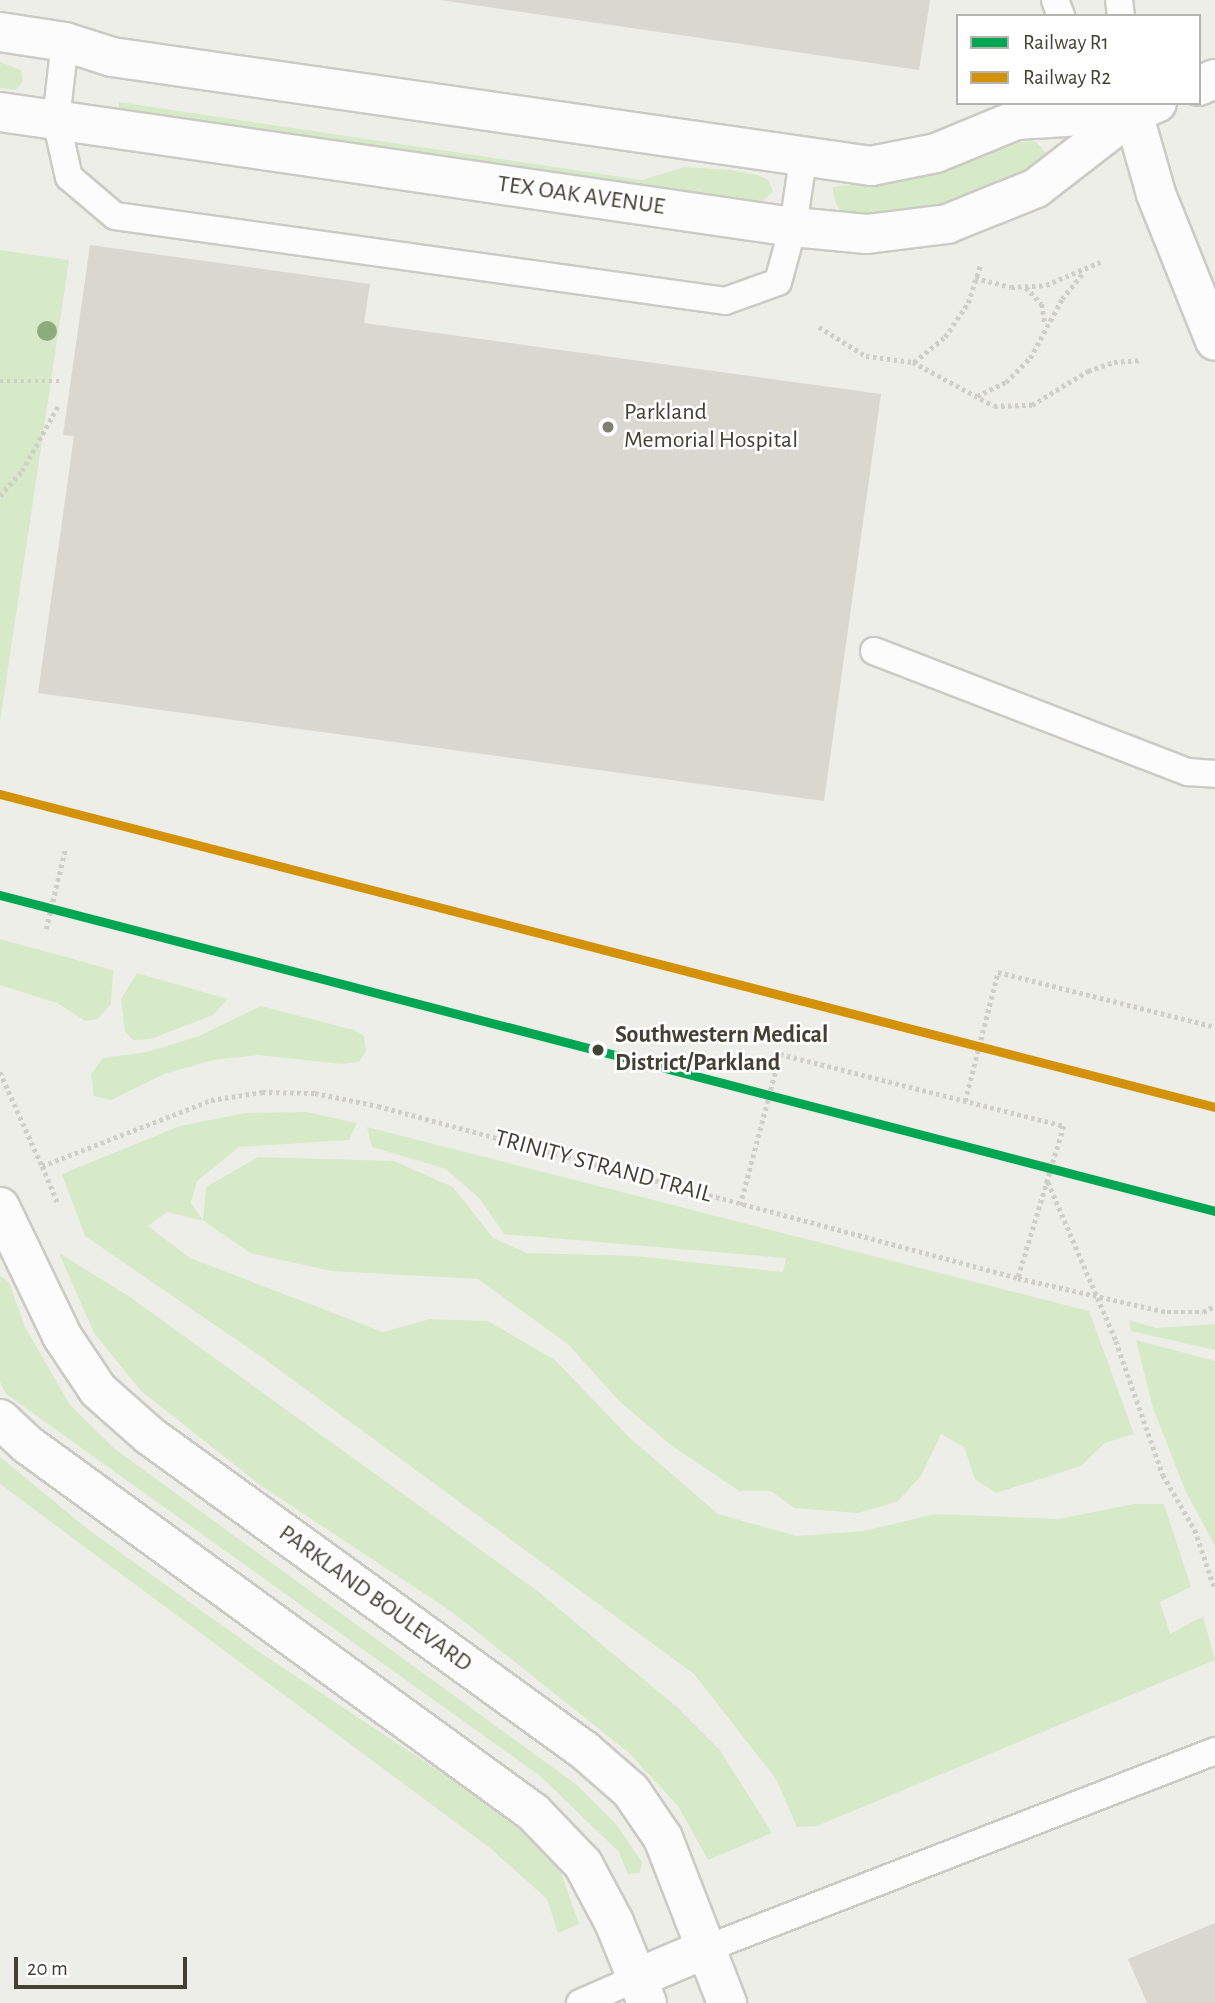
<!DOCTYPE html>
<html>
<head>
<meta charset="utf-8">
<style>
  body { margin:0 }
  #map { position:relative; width:1215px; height:2003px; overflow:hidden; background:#eeeee8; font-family:"Alegreya Sans",sans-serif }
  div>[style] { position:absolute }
  .green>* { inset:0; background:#d7eac8 }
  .building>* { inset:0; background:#d8d7d0 }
  .path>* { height:4.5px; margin-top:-2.25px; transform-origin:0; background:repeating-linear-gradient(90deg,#d0cec9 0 3.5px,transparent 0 7px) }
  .roads { filter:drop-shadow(2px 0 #cbcac4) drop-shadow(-2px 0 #cbcac4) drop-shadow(0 2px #cbcac4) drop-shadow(0 -2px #cbcac4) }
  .service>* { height:26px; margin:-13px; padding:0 13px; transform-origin:13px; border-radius:13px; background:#fcfcfc }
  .minor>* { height:38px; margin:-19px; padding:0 19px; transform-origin:19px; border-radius:19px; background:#fcfcfc }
  .rail-1>* { height:9px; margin:-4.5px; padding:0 4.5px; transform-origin:4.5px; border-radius:4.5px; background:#00a651 }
  .rail-2>* { height:9px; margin:-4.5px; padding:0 4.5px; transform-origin:4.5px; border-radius:4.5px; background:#d3920a }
  .trees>* { width:20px; height:20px; margin:-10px; border-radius:50%; background:#8cac7e }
  .dots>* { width:19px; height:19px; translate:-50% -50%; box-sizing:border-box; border:4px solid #fff; border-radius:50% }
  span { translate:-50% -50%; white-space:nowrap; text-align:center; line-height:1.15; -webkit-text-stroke:5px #fff; paint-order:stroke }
  .street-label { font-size:24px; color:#444034 }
  .poi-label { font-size:24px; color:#444034 }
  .left { translate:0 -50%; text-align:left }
  .stop-label { font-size:24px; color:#444034; font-weight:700 }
  .legend { position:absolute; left:956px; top:14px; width:245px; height:91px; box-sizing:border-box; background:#fff; border:2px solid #b4b3ae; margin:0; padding:9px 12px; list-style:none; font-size:21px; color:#444034 }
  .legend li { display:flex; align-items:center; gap:14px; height:35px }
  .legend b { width:35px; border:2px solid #b4b3ae }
  .scale { position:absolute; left:14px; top:1957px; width:173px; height:32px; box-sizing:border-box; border:4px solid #444034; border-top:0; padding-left:9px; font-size:21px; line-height:24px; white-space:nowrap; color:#444034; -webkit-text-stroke:5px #fff; paint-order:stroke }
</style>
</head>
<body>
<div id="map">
  <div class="green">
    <div style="clip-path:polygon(0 62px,21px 70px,23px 81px,16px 90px,0 88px)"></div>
    <div style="clip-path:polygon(119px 102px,642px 180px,685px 167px,730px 170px,758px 175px,768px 180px,773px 191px,762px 202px,738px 200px,119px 109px)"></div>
    <div style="clip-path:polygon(1035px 141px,1047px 154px,1042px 164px,920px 212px,880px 217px,843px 215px,836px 204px,832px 187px,930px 176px,1019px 142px)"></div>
    <div style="clip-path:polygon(0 250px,69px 260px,0 722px)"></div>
    <div style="clip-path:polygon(0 939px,113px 970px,111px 1004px,98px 1019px,85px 1021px,57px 1003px,0 985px)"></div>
    <div style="clip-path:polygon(137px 973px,228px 999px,213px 1015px,151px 1039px,133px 1040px,125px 1032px,121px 999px)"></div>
    <div style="clip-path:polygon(261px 1006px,354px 1030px,364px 1036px,366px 1051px,359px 1062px,341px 1064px,258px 1055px,213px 1060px,164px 1074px,111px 1100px,94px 1096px,91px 1074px,103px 1058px,147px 1052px,199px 1036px)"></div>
    <div style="clip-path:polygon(307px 1112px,357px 1123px,349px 1140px,239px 1147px,197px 1181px,191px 1203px,203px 1220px,206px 1187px,258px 1157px,394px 1161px,453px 1187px,493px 1238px,527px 1253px,636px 1256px,783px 1272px,786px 1258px,504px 1234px,480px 1199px,446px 1169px,372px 1147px,367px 1127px,1089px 1311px,1134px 1434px,1105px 1443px,1081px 1466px,996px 1493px,975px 1479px,964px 1447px,941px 1434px,921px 1476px,897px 1502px,857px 1513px,794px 1508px,771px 1491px,739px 1491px,672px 1446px,619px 1401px,569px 1345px,478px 1279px,331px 1271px,250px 1253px,204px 1221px,167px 1212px,148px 1226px,190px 1258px,383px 1332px,430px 1319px,488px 1321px,555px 1360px,630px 1438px,718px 1514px,797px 1536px,864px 1531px,935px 1514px,1059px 1519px,1133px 1504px,1164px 1504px,1191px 1587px,1160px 1602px,1170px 1634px,1203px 1616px,1215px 1660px,817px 1826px,797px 1827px,776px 1779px,694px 1674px,263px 1358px,85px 1236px,62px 1174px,180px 1126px,245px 1113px)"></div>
    <div style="clip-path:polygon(59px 1253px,130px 1297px,539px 1592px,678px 1708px,720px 1750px,772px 1833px,708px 1860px,678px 1806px,629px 1753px,452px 1612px,260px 1485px,141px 1391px,94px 1333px)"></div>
    <div style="clip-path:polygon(0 1276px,9px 1282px,25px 1327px,70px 1405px,115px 1449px,577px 1785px,616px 1824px,642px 1862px,640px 1873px,628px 1874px,619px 1852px,540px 1776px,6px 1394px,0 1382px)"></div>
    <div style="clip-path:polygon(1129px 1320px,1156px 1328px,1215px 1324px,1215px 1350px,1131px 1331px)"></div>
    <div style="clip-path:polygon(1136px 1340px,1215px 1361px,1215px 1546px,1185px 1490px,1153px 1408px)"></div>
    <div style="clip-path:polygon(0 1457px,89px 1530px,255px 1649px,502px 1813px,559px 1867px,579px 1924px,558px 1933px,547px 1899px,490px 1848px,0 1484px)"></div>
  </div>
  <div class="building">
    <div style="clip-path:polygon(440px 0,930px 0,919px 70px)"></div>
    <div style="clip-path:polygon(90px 245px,370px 284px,364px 323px,881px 394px,824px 801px,38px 693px,74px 436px,63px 435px)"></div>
    <div style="clip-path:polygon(1215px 1923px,1215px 2003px,1147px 2003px,1128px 1959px)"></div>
  </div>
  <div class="path">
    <div style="left:975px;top:278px;width:37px;rotate:14deg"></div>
    <div style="left:1011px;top:287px;width:35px;rotate:-3deg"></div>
    <div style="left:1046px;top:285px;width:59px;rotate:-23.1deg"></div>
    <div style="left:1026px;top:287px;width:23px;rotate:47deg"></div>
    <div style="left:1042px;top:304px;width:20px;rotate:81deg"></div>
    <div style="left:819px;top:327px;width:55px;rotate:31.7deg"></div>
    <div style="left:866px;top:356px;width:47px;rotate:7.3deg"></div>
    <div style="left:913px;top:362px;width:92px;rotate:28.5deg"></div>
    <div style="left:994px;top:406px;width:38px;rotate:-2deg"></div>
    <div style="left:1032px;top:405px;width:66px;rotate:-31.3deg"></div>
    <div style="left:1088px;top:371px;width:28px;rotate:-19deg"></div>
    <div style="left:1114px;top:362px;width:28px;rotate:-4deg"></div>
    <div style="left:914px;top:362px;width:40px;rotate:-39deg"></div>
    <div style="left:945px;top:337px;width:41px;rotate:-55.9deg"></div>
    <div style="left:968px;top:303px;width:40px;rotate:-72deg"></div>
    <div style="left:0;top:381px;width:62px"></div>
    <div style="left:977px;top:396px;width:32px;rotate:-26deg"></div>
    <div style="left:1006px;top:382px;width:34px;rotate:-45deg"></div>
    <div style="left:1030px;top:358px;width:67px;rotate:-61.5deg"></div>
    <div style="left:1062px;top:299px;width:33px;rotate:-51deg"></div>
    <div style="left:0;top:496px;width:33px;rotate:-49deg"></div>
    <div style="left:22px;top:471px;width:74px;rotate:-61deg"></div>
    <div style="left:46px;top:929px;width:81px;rotate:-76.5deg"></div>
    <div style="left:0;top:1072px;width:103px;rotate:65.9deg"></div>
    <div style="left:965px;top:1101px;width:133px;rotate:-75.7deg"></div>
    <div style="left:998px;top:972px;width:224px;rotate:14.2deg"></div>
    <div style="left:1048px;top:1182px;width:173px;rotate:66.8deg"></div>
    <div style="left:1116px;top:1341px;width:142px;rotate:70.7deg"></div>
    <div style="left:1163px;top:1475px;width:64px;rotate:59.8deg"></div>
    <div style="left:1195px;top:1530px;width:62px;rotate:71.3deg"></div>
    <div style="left:57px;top:1202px;width:39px;rotate:-113deg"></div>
    <div style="left:42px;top:1166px;width:181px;rotate:-21.3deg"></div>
    <div style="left:211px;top:1100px;width:52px;rotate:-8.9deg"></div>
    <div style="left:262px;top:1092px;width:53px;rotate:1.1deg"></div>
    <div style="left:315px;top:1093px;width:64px;rotate:11.7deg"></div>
    <div style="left:378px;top:1106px;width:663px;rotate:15.04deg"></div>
    <div style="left:1018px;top:1278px;width:153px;rotate:12.9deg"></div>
    <div style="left:1167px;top:1312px;width:36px"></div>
    <div style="left:1203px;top:1312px;width:13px;rotate:-27deg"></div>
    <div style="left:740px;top:1205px;width:156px;rotate:-75.2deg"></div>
    <div style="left:780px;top:1054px;width:293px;rotate:14.2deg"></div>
    <div style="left:1064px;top:1126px;width:159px;rotate:106.8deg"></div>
  </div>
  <div class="roads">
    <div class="service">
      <div style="left:1055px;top:0;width:17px;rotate:69deg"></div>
      <div style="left:1119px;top:0;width:16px;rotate:83deg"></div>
      <div style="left:65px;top:42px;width:79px;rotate:96.6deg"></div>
      <div style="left:56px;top:120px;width:58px;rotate:77.2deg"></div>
      <div style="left:69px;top:177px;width:60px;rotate:40.3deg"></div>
      <div style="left:115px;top:216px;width:616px;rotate:7.93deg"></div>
      <div style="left:725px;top:301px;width:56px;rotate:-19.7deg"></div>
      <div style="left:778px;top:282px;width:57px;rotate:-74.7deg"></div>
      <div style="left:793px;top:227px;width:69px;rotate:-81.6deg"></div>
      <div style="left:874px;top:651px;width:337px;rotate:21.1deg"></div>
      <div style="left:1188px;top:772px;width:27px;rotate:4deg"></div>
      <div style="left:708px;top:1948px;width:544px;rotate:-21.23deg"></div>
      <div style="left:580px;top:2003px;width:62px;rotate:-23.7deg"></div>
    </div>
    <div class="minor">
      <div style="left:0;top:32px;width:66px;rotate:8.7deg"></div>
      <div style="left:65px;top:42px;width:49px;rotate:17.7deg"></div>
      <div style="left:112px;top:57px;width:767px;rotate:8.17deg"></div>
      <div style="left:871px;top:166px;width:66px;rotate:-11.3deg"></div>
      <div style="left:936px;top:153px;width:87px;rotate:-22.4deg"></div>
      <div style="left:1016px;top:120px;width:117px;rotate:-3.4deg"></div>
      <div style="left:1199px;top:86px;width:17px;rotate:-24deg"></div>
      <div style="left:0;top:112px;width:801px;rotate:8.25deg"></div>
      <div style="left:793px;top:227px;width:74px;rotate:5.4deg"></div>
      <div style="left:867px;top:234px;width:81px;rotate:-7.1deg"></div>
      <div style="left:947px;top:224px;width:96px;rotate:-22deg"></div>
      <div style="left:1036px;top:188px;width:123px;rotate:-37.7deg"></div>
      <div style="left:1133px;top:113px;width:26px;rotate:-23deg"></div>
      <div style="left:1133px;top:113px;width:84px;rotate:74.1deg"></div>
      <div style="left:1156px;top:194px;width:158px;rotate:68.1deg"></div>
      <div style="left:0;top:1207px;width:143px;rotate:64.3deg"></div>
      <div style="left:62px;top:1336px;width:65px;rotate:56.3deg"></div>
      <div style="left:98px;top:1390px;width:69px;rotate:41.5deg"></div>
      <div style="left:150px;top:1436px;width:536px;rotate:35.89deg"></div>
      <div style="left:584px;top:1750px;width:62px;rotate:41.1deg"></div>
      <div style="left:631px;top:1791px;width:57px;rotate:55.8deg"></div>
      <div style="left:663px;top:1838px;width:177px;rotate:68.8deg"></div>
      <div style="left:0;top:1419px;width:38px;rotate:43deg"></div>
      <div style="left:28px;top:1445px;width:624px;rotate:36.01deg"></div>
      <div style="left:533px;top:1812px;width:72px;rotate:46.1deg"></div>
      <div style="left:583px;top:1864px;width:66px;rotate:61.9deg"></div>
      <div style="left:614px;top:1922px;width:87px;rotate:67.8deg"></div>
      <div style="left:637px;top:1978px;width:77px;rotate:-22.9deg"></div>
    </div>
  </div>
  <div class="rail-1">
    <div style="left:0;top:895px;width:1255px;rotate:14.58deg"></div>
  </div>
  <div class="rail-2">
    <div style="left:0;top:794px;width:1255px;rotate:14.45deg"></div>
  </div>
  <div class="trees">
    <div style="left:47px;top:331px"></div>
  </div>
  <div class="dots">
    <div style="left:608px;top:427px;background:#807d73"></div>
    <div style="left:598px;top:1050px;background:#444034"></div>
  </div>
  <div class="street-label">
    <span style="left:581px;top:196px;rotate:8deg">TEX OAK AVENUE</span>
    <span style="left:603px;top:1167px;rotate:15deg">TRINITY STRAND TRAIL</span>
    <span style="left:375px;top:1599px;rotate:36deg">PARKLAND BOULEVARD</span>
  </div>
  <div class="poi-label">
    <span class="left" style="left:624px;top:427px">Parkland<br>Memorial Hospital</span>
  </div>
  <div class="stop-label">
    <span class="left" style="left:615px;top:1050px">Southwestern Medical<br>District/Parkland</span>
  </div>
  <ul class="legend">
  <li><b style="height:9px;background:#00a651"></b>Railway R1</li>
  <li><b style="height:9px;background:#d3920a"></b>Railway R2</li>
  </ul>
  <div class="scale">20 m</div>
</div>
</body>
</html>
